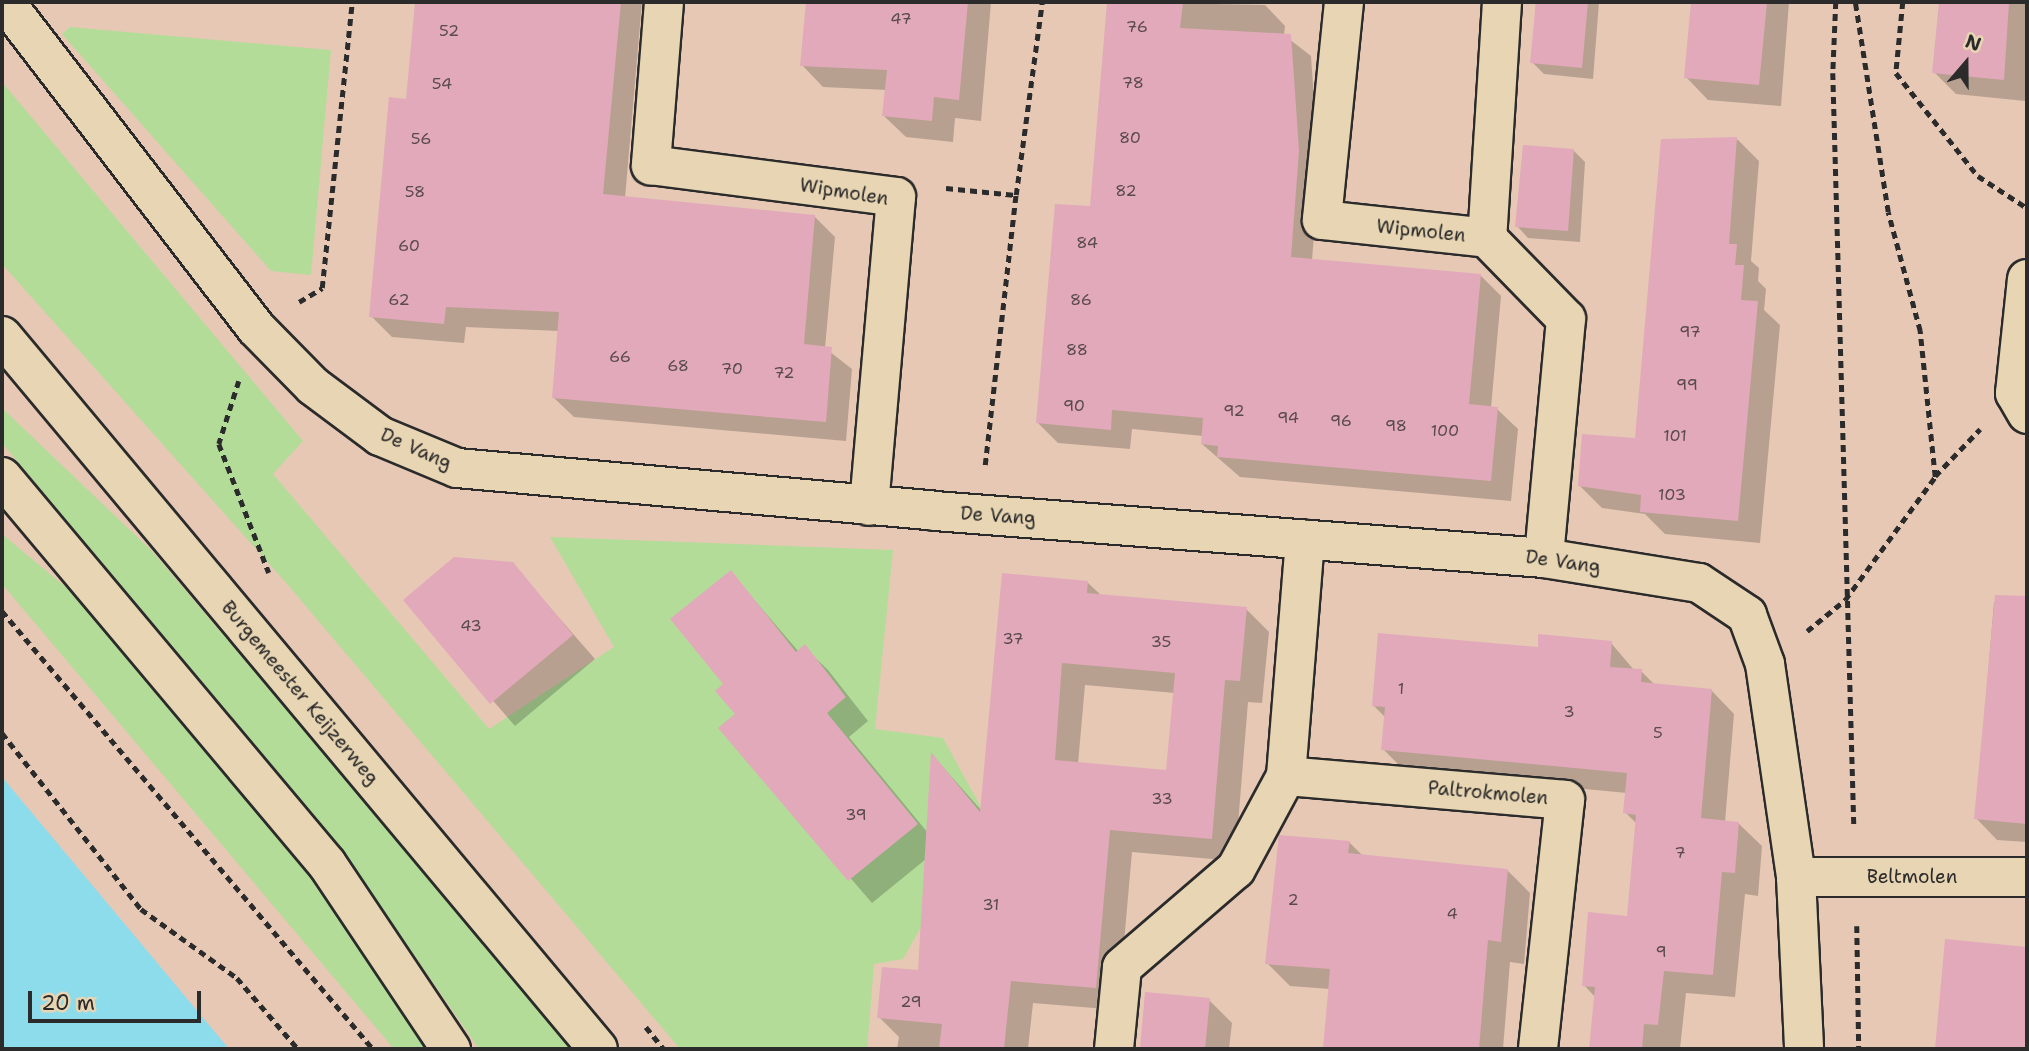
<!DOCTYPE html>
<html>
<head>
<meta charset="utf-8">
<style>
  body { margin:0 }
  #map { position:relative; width:2029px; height:1051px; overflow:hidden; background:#e6c8b5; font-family:"Shantell Sans",sans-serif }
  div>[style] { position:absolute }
  .green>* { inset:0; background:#b3dc99 }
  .water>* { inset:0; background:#8ddcec }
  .shadow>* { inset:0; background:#0003 }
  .building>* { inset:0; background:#e2a9ba }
  .path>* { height:4.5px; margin-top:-2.25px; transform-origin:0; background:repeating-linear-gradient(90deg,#2b2b2b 0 7px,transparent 0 12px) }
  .roads { filter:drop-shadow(2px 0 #2b2b2b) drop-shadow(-2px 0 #2b2b2b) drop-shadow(0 2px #2b2b2b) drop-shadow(0 -2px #2b2b2b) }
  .minor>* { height:38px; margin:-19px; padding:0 19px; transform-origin:19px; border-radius:19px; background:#e8d5b3 }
  .secondary>* { height:38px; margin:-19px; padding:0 19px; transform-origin:19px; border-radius:19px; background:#e8d5b3 }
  span { translate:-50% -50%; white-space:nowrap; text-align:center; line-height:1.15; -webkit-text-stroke:5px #e8d5b3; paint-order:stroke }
  .number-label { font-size:16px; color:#594a4f }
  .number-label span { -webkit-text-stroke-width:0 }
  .street-label { font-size:19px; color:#2b2b2b }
  .frame { position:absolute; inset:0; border:4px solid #2b2b2b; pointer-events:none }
  .north { position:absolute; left:1931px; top:28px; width:70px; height:70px; -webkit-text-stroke:5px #e8d5b3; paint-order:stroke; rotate:20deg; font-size:19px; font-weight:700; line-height:28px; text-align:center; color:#2b2b2b }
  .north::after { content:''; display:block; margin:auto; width:24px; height:32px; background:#2b2b2b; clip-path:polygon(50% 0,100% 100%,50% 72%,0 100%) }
  .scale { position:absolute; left:28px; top:991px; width:173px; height:32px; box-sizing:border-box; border:4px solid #2b2b2b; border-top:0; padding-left:9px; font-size:21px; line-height:24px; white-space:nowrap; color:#2b2b2b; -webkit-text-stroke:5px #e8d5b3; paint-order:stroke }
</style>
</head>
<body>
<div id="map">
  <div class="green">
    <div style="clip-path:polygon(70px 27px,331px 50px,311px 275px,271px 271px,62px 34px)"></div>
    <div style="clip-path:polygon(2px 82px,303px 441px,273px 474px,489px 729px,614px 647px,550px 537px,893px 550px,875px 729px,943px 738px,984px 813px,957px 934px,920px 929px,903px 959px,874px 964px,867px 1049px,680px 1049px,288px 585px,2px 264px)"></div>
    <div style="clip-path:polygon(2px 408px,151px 550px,575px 1049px,479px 1049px,334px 839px,2px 443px)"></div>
    <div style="clip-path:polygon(2px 534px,80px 599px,328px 898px,430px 1049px,394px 1049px,2px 584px)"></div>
  </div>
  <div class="water">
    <div style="clip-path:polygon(2px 777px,229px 1049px,2px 1049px)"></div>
  </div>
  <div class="shadow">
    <div style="clip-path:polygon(417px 2px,642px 2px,625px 198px,814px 216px,835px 237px,825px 348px,852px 369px,846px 441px,574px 417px,553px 397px,559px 331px,466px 327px,464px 343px,392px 337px,371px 316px,407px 101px)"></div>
    <div style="clip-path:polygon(807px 2px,991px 2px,981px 121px,955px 118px,953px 142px,906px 137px,884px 116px,887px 90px,823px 87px,802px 65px)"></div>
    <div style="clip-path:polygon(1109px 2px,1265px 5px,1285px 26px,1284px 35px,1311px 56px,1319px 173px,1312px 260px,1481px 276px,1501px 296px,1491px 408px,1497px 409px,1518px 429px,1511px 501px,1240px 477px,1202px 444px,1203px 436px,1132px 429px,1130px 449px,1058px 443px,1037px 422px,1091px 208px)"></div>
    <div style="clip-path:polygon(1536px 2px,1599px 2px,1593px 79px,1544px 74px,1532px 62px)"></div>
    <div style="clip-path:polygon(1693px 2px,1789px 2px,1781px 106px,1708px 100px,1686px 77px)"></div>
    <div style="clip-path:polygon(1941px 2px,2027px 2px,2025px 101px,1956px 94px,1934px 72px)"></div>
    <div style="clip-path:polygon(1737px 139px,1759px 161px,1751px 261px,1759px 268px,1758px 281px,1766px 289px,1764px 310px,1780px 325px,1760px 543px,1665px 534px,1645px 514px,1602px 508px,1579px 485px,1636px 440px)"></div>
    <div style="clip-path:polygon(1573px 150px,1585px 162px,1580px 242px,1528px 238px,1517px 226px)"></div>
    <div style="clip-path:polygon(512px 564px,595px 659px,515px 726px,406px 600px)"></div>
    <div style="clip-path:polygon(evenodd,731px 573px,799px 652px,804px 647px,828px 670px,868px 721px,849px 737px,928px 833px,933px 756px,982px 811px,1087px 582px,1102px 596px,1246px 609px,1269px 632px,1262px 703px,1248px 702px,1235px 861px,1132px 852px,1118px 1010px,1033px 1003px,1028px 1049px,897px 1049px,899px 1037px,879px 1017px,920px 971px,926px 859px,872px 903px,721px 728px,737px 714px,726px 685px,731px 573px,1085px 685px,1175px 693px,1167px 772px,1078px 764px,1085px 685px)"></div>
    <div style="clip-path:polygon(1994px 602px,2027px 605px,2027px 842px,1997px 840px,1976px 818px)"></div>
    <div style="clip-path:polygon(1611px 643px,1634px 670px,1641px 671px,1655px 685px,1711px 690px,1734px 714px,1725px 822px,1738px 823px,1762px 846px,1758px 896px,1745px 894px,1735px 997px,1686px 993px,1680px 1049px,1591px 1049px,1595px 997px,1584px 985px,1629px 918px,1637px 824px,1625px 812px,1627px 793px,1406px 772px,1383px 749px,1386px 718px,1374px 706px,1539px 649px)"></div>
    <div style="clip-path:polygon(1349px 842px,1363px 856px,1507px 870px,1530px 893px,1524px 964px,1510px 962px,1503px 1049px,1324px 1049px,1330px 989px,1290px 986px,1267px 963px)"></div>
    <div style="clip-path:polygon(1946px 941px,2027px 948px,2027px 1049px,1937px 1048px)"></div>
    <div style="clip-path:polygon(1147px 994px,1209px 1000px,1232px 1023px,1229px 1049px,1142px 1049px)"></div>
  </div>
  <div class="building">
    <div style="clip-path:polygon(415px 2px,621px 2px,603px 194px,815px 215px,804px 344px,832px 347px,826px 422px,552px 398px,559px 312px,446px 307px,444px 324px,369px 317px,389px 97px,406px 99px)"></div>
    <div style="clip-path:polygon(806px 2px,968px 2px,959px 100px,934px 97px,932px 121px,882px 116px,887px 70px,800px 66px)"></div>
    <div style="clip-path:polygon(1107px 2px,1183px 2px,1180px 28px,1291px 34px,1299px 151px,1291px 257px,1481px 274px,1469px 404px,1498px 407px,1491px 481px,1217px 457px,1218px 446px,1201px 444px,1203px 418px,1112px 410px,1111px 430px,1036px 423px,1055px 204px,1090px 206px)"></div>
    <div style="clip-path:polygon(1536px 2px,1588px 2px,1582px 68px,1530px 63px)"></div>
    <div style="clip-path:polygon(1691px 2px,1767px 2px,1759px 85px,1684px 78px)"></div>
    <div style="clip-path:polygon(1939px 2px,2009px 2px,2004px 80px,1932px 73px)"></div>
    <div style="clip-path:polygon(1737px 137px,1729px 244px,1737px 244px,1735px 265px,1744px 265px,1741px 300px,1758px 301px,1738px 521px,1640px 512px,1641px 495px,1578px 486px,1582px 434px,1635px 438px,1661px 139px)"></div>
    <div style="clip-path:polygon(1523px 145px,1574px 149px,1568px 231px,1515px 227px)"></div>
    <div style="clip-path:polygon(454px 557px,513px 562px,573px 635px,490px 704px,403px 600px)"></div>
    <div style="clip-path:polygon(731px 570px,796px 652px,805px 644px,846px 697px,827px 713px,918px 824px,848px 881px,718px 728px,735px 714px,715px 691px,723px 684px,670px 619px)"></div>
    <div style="clip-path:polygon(evenodd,1002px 573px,1088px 581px,1087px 593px,1247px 607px,1240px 681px,1225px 680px,1212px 839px,1110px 830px,1096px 988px,1011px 981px,1004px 1049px,939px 1049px,942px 1024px,877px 1018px,882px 967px,918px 970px,931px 752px,980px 812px,1002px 573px,1062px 663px,1175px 673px,1166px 770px,1055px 760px,1062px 663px)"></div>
    <div style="clip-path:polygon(1995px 595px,2027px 596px,2027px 824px,1974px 819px)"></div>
    <div style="clip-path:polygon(1378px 633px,1538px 647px,1538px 634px,1612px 641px,1610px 667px,1642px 669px,1641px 682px,1712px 689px,1701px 818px,1739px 822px,1735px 873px,1722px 872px,1713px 975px,1664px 971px,1658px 1025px,1644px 1024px,1642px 1049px,1589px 1049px,1595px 987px,1582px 986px,1588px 912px,1627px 916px,1636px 815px,1623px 813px,1627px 773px,1381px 750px,1385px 707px,1372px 706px)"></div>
    <div style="clip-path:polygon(1279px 835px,1350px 841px,1348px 853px,1508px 869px,1501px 942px,1488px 940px,1479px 1049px,1323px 1049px,1330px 969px,1265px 964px)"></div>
    <div style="clip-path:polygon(1945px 939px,2027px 947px,2027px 1049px,1935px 1049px)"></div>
    <div style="clip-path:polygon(1145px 992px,1210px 998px,1205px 1049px,1140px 1049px)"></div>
  </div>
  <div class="path">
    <div style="left:1836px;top:2px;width:71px;rotate:92.4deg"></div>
    <div style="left:1833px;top:73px;width:754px;rotate:88.4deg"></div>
    <div style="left:1903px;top:2px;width:71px;rotate:95.6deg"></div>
    <div style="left:1896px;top:73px;width:132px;rotate:51.5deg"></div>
    <div style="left:1978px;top:176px;width:59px;rotate:33.1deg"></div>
    <div style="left:946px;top:188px;width:70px;rotate:5.7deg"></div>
    <div style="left:1016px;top:195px;width:195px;rotate:-82.3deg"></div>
    <div style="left:299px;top:302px;width:27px;rotate:-31deg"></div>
    <div style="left:322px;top:288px;width:288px;rotate:-84deg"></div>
    <div style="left:239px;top:381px;width:66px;rotate:107.6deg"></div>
    <div style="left:219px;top:444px;width:138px;rotate:68.8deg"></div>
    <div style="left:985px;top:465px;width:272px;rotate:-83.5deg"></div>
    <div style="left:1935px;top:476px;width:65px;rotate:-46.2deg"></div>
    <div style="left:2px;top:611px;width:574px;rotate:49.73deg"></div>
    <div style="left:1807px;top:631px;width:49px;rotate:-39.2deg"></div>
    <div style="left:1845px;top:600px;width:152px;rotate:-53.8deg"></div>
    <div style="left:1935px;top:477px;width:147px;rotate:-95.9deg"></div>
    <div style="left:1920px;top:331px;width:123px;rotate:-105.1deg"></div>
    <div style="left:1888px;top:212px;width:213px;rotate:-98.9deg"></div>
    <div style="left:2px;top:733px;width:224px;rotate:51.7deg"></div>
    <div style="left:141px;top:909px;width:118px;rotate:35.7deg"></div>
    <div style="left:237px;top:978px;width:94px;rotate:49.3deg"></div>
    <div style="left:1857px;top:926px;width:123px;rotate:89.1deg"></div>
    <div style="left:646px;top:1027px;width:28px;rotate:51deg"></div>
  </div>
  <div class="roads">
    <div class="minor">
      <div style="left:5px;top:2px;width:411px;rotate:52.4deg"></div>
      <div style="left:256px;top:328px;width:81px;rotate:45.5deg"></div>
      <div style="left:313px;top:386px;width:84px;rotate:36.7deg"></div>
      <div style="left:380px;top:436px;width:83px;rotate:22.6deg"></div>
      <div style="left:457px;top:468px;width:480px;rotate:5.1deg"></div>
      <div style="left:935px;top:511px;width:611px;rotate:4.41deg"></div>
      <div style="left:1544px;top:558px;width:157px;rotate:9.2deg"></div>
      <div style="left:1699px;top:583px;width:58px;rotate:33.7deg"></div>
      <div style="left:1747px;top:615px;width:52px;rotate:69.8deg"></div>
      <div style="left:1765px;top:664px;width:215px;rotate:81.7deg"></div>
      <div style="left:1796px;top:877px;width:172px;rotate:87.3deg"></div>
      <div style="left:664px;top:2px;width:164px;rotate:94.6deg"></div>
      <div style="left:651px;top:165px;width:247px;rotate:7.4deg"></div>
      <div style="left:896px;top:197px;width:310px;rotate:95deg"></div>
      <div style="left:1344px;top:2px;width:219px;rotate:95.8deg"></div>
      <div style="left:1322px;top:220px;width:166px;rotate:6.2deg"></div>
      <div style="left:1502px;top:2px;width:236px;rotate:93.6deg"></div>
      <div style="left:1487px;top:238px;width:113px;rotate:45.7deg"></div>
      <div style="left:1566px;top:319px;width:240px;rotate:95.3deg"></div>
      <div style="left:2027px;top:279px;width:115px;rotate:96deg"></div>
      <div style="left:2015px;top:393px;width:24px;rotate:60deg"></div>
      <div style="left:1286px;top:776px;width:280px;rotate:4.9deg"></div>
      <div style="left:1565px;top:800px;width:250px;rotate:96.2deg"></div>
      <div style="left:1796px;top:877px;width:231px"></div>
      <div style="left:1114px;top:1049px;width:82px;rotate:-84.4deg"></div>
      <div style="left:1122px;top:967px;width:150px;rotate:-40.7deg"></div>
      <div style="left:1236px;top:869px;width:106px;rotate:-61.7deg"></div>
      <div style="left:1286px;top:776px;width:237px;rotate:-85.4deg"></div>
    </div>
    <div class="secondary">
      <div style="left:2px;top:336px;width:929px;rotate:50.11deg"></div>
      <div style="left:2px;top:477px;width:505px;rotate:49.98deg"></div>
      <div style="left:327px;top:864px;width:223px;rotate:56.2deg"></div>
    </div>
  </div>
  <div class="number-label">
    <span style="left:901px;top:19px">47</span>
    <span style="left:1137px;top:27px">76</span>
    <span style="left:449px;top:31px">52</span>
    <span style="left:1133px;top:83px">78</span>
    <span style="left:442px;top:84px">54</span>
    <span style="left:1130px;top:138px">80</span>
    <span style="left:421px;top:139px">56</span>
    <span style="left:1126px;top:191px">82</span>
    <span style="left:415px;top:192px">58</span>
    <span style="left:1087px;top:243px">84</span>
    <span style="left:409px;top:246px">60</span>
    <span style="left:399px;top:300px">62</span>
    <span style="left:1081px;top:300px">86</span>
    <span style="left:1690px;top:332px">97</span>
    <span style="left:1077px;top:350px">88</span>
    <span style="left:620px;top:357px">66</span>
    <span style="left:678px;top:366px">68</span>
    <span style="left:732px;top:369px">70</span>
    <span style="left:784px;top:373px">72</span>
    <span style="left:1687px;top:385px">99</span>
    <span style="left:1074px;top:406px">90</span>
    <span style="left:1234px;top:411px">92</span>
    <span style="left:1288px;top:418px">94</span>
    <span style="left:1341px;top:421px">96</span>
    <span style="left:1396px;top:426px">98</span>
    <span style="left:1445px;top:431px">100</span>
    <span style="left:1675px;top:436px">101</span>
    <span style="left:1672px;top:495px">103</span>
    <span style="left:471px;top:626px">43</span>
    <span style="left:1013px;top:639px">37</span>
    <span style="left:1161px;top:642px">35</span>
    <span style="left:1401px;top:689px">1</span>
    <span style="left:1569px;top:712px">3</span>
    <span style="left:1658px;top:733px">5</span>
    <span style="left:1162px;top:799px">33</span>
    <span style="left:856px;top:815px">39</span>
    <span style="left:1680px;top:853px">7</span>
    <span style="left:1293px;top:900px">2</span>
    <span style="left:991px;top:905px">31</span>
    <span style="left:1452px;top:914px">4</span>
    <span style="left:1661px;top:952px">9</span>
    <span style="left:911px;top:1002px">29</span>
  </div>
  <div class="street-label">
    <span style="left:844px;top:192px;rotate:9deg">Wipmolen</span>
    <span style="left:1421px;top:231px;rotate:6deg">Wipmolen</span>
    <span style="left:416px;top:449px;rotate:24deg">De Vang</span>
    <span style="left:998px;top:516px;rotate:4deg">De Vang</span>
    <span style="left:1563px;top:562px;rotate:8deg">De Vang</span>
    <span style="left:300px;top:693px;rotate:50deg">Burgemeester Keijzerweg</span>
    <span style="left:1488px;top:793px;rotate:5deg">Paltrokmolen</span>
    <span style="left:1912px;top:877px">Beltmolen</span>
  </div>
  <div class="frame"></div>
  <div class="north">N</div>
  <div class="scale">20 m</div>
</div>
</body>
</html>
